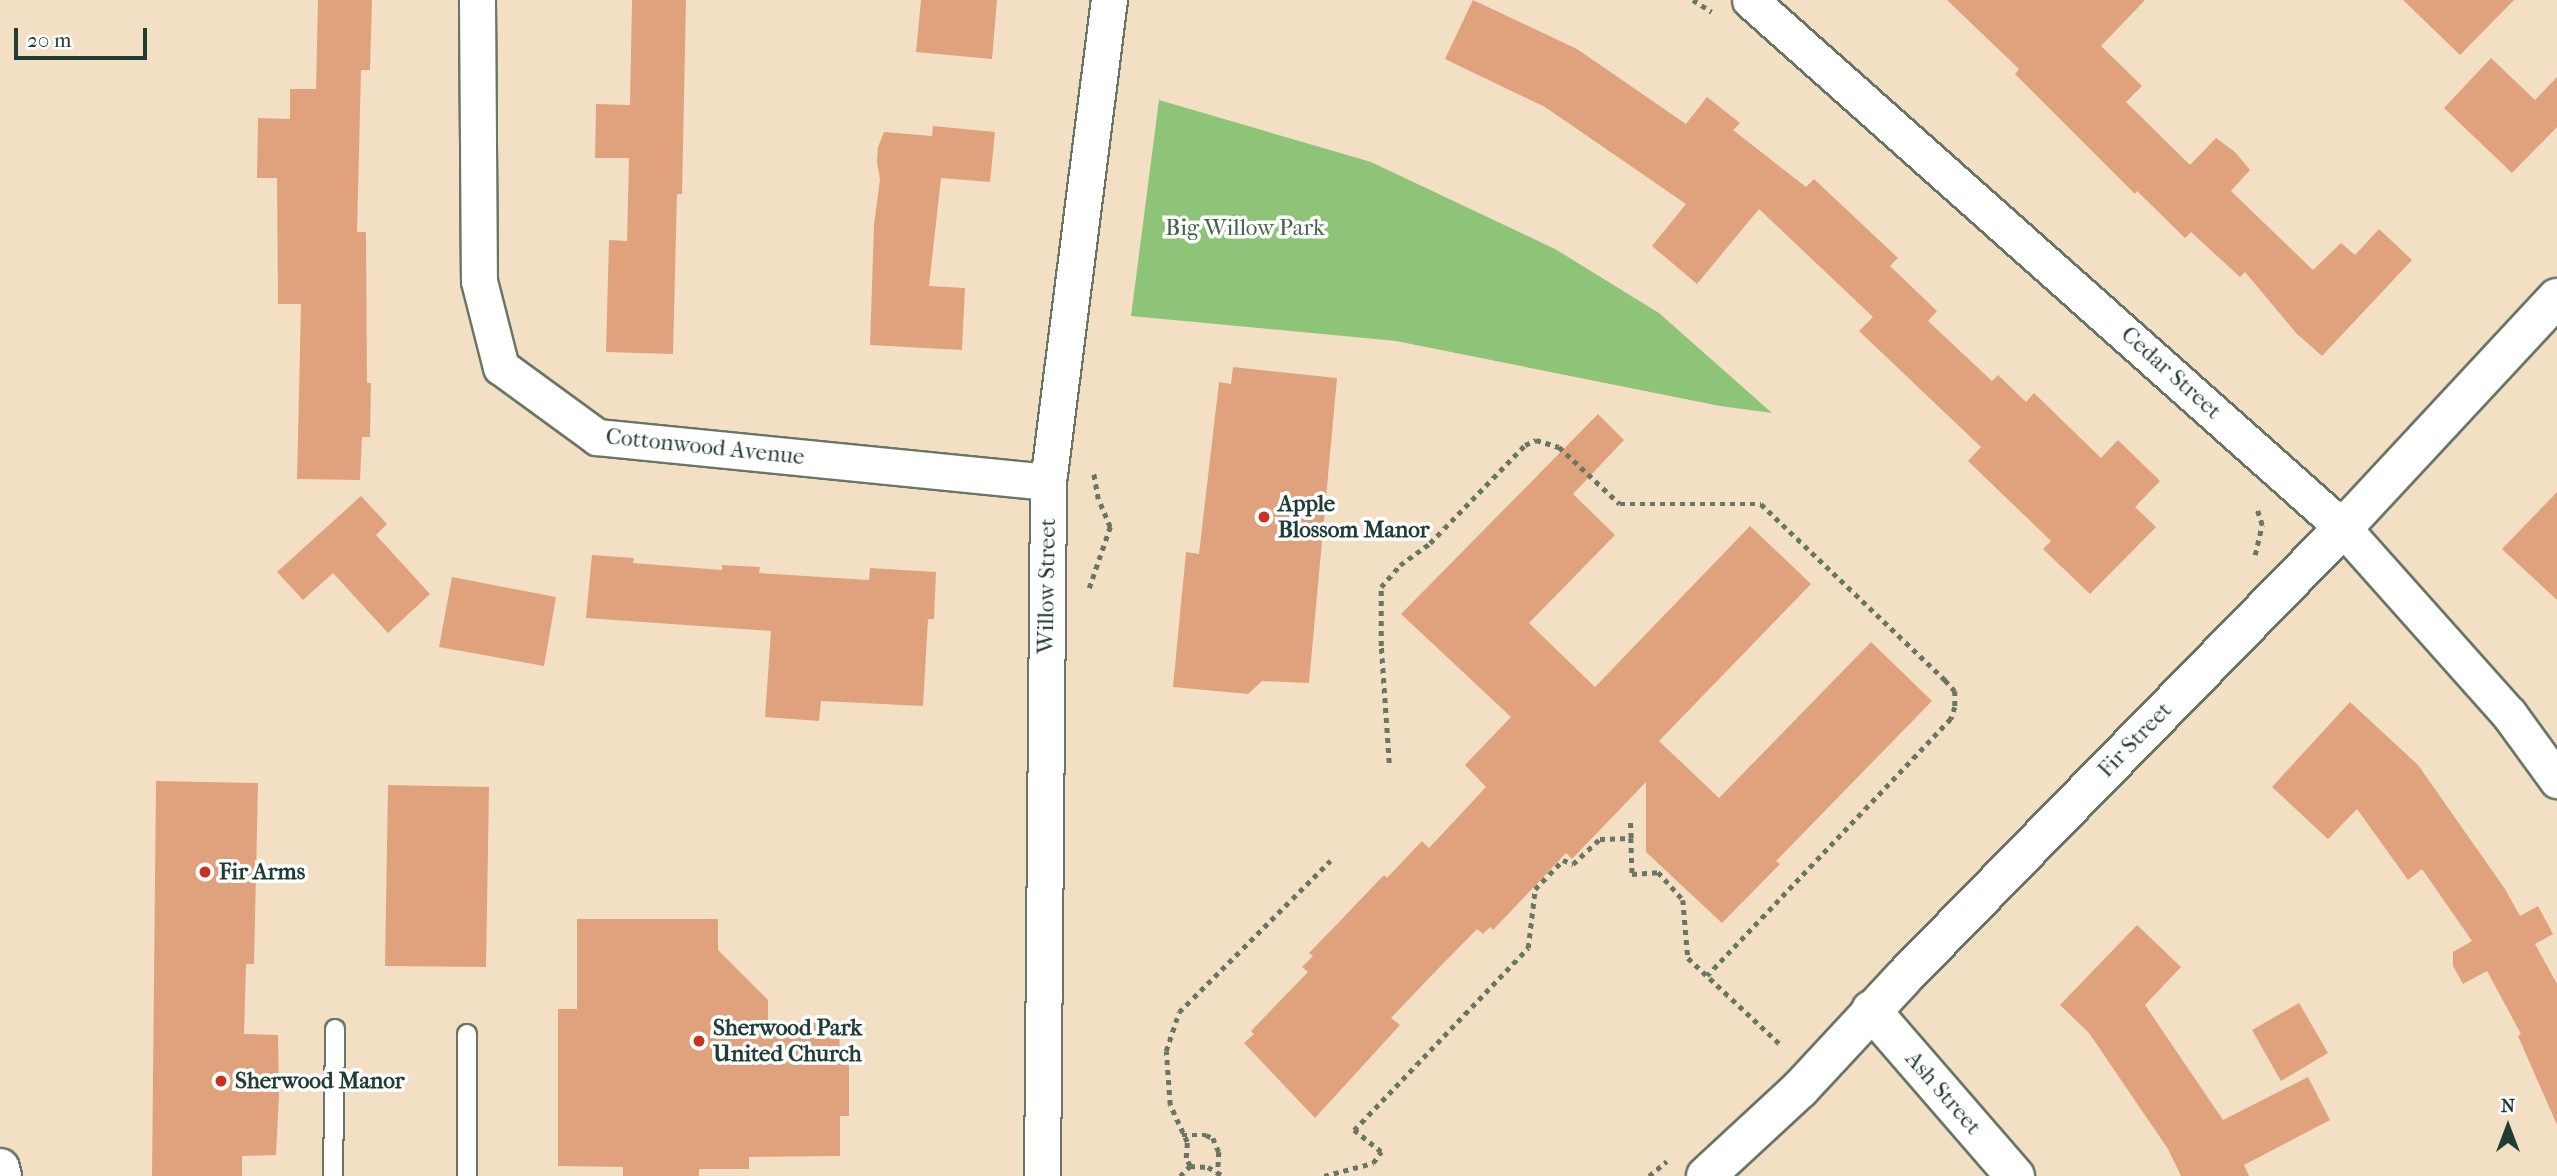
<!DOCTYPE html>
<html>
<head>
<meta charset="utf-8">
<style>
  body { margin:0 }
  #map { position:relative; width:2557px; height:1176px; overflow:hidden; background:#f3e0c4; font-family:"IM FELL French Canon",serif }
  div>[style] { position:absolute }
  .green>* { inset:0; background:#8ec477 }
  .building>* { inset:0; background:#e0a27c }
  .path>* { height:4.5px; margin-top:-2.25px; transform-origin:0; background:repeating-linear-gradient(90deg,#697666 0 5px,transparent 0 10px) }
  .roads { filter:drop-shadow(2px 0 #697666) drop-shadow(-2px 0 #697666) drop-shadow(0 2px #697666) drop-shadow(0 -2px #697666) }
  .lane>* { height:18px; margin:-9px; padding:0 9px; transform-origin:9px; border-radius:9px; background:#fff }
  .street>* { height:35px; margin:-17.5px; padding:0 17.5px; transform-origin:17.5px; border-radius:17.5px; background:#fff }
  .secondary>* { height:38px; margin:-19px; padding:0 19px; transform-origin:19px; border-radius:19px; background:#fff }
  .dots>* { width:19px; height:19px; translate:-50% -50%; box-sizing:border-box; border:4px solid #fff; border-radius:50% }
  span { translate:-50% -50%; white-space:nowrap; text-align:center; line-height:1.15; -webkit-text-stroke:7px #fff; paint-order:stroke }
  .park-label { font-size:23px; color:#406648 }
  .street-label { font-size:23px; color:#1f3d34 }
  .poi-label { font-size:23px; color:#1f3d34; font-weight:700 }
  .left { translate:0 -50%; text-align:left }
  .north { position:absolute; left:2473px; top:1092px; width:70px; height:70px; -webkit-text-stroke:5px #fff; paint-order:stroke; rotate:0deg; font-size:19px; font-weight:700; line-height:28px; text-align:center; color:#1f3d34 }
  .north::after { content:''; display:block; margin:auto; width:24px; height:32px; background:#1f3d34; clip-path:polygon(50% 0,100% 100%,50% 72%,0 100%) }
  .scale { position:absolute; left:14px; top:28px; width:133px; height:32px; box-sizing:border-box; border:4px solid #1f3d34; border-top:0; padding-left:9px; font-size:21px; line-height:24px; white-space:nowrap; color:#1f3d34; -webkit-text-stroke:5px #fff; paint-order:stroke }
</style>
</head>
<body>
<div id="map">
  <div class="green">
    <div style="clip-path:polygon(1159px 100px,1371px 162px,1555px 249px,1659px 313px,1772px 413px,1720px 406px,1396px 341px,1131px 316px)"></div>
  </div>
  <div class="building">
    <div style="clip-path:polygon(318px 0,372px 0,370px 70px,361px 70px,357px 232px,366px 232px,367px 383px,371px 383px,370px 437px,362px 437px,360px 480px,297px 479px,301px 304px,278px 304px,277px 178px,257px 178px,258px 118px,290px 119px,290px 89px,316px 89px)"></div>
    <div style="clip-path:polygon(632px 0,686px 0,682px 194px,677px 194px,673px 354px,606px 352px,609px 240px,627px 241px,629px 158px,595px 158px,596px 104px,630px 105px)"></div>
    <div style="clip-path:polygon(921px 0,997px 0,992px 59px,916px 52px)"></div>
    <div style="clip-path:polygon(1473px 0,1577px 49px,1686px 124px,1707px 97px,1740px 123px,1733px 130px,1806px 187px,1814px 179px,1898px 258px,1890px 266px,1937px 311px,1928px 321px,1992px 381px,1998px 375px,2026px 402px,2034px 393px,2101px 458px,2118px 440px,2160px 481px,2135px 507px,2156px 527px,2090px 594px,2043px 549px,2051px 541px,1968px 461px,1981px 447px,1859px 331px,1873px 317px,1759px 209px,1697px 284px,1652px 246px,1686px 204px,1545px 107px,1445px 59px)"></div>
    <div style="clip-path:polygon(1947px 0,2145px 0,2101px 46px,2142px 86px,2126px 102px,2190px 165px,2216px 138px,2235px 152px,2250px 170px,2231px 191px,2313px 270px,2341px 243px,2355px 255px,2379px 229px,2412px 260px,2322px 356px,2297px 334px,2245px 272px,2240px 277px,2191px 232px,2185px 238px,2137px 191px,2135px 194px,2015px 74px,2019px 69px)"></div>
    <div style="clip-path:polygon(2403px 0,2514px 0,2460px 55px)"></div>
    <div style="clip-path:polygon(2491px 58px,2535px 100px,2557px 77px,2557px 127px,2512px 173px,2444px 108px)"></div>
    <div style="clip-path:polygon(933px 126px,995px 132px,990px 182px,941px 178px,929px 286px,965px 288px,962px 350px,870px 345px,874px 225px,880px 179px,877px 162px,878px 147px,884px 132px,932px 136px)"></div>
    <div style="clip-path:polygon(1233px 367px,1337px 378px,1309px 683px,1262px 681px,1248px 694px,1173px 687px,1186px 552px,1199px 554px,1219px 382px,1231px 384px)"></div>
    <div style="clip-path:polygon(1598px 414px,1624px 440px,1573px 494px,1615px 535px,1529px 623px,1595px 687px,1750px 526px,1811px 584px,1659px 741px,1719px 798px,1871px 642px,1932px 701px,1776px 861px,1780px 864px,1722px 923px,1646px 852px,1646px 782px,1572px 859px,1566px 853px,1493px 930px,1490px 927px,1483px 934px,1477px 929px,1429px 978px,1391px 1018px,1400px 1025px,1315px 1118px,1244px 1043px,1254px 1034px,1251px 1031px,1308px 972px,1302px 967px,1313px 956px,1309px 953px,1340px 921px,1384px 875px,1387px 878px,1422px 841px,1429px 848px,1486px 787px,1465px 765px,1511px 717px,1401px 614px)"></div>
    <div style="clip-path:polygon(2557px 492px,2557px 600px,2502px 549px)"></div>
    <div style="clip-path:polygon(361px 496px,387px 524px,376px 535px,430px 594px,388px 633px,333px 573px,303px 600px,277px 572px)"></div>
    <div style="clip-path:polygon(592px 555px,634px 558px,633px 563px,722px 570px,722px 565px,760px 567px,759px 573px,869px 580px,870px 568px,936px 572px,934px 619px,928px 619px,923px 706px,821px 701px,819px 721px,765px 717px,771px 631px,586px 618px)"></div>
    <div style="clip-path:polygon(452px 577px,556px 597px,544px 666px,439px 647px)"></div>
    <div style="clip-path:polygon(2350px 702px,2418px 765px,2505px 889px,2520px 916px,2538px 906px,2553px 934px,2535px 944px,2557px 984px,2557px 1125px,2518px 1036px,2521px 1034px,2487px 971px,2463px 984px,2453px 966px,2453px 952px,2472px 941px,2422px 869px,2408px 880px,2357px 809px,2328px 839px,2272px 787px)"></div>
    <div style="clip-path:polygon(156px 781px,258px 783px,254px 964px,246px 964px,244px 1034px,278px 1035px,279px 1096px,276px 1155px,242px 1156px,242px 1176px,152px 1176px)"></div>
    <div style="clip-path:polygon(388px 785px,489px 787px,486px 967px,385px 966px)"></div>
    <div style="clip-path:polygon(577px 919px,718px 919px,718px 950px,768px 1000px,768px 1022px,839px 1021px,840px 1060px,849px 1061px,849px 1116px,840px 1116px,840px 1156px,749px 1157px,749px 1169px,699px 1169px,699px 1176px,623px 1176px,623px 1167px,558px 1166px,558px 1009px,577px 1009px)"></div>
    <div style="clip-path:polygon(2137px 925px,2181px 967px,2145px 1005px,2223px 1120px,2308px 1077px,2330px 1120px,2244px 1165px,2249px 1176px,2181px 1176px,2168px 1149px,2089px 1033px,2060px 1005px)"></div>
    <div style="clip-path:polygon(2299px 1003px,2328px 1053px,2281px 1081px,2252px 1030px)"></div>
  </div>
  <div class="path">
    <div style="left:1693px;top:0;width:22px;rotate:32deg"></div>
    <div style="left:2255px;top:555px;width:31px;rotate:-77deg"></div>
    <div style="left:2262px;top:525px;width:20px;rotate:-108deg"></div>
    <div style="left:1089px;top:588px;width:65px;rotate:-71deg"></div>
    <div style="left:1110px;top:527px;width:30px;rotate:-113deg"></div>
    <div style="left:1098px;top:499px;width:28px;rotate:-100deg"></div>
    <div style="left:1389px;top:763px;width:117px;rotate:-93.9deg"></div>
    <div style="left:1381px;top:646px;width:59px;rotate:-90deg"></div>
    <div style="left:1381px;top:587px;width:29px;rotate:-49deg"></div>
    <div style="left:1400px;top:565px;width:37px;rotate:-36deg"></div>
    <div style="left:1430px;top:543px;width:136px;rotate:-45.9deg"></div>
    <div style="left:1525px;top:445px;width:12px;rotate:-24deg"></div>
    <div style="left:1536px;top:440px;width:24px;rotate:17deg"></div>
    <div style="left:1559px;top:447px;width:83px;rotate:43.1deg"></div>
    <div style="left:1620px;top:504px;width:141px"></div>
    <div style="left:1761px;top:504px;width:255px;rotate:43.7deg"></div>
    <div style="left:1945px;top:680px;width:15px;rotate:48deg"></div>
    <div style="left:1955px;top:691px;width:16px;rotate:90deg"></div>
    <div style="left:1955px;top:707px;width:13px;rotate:108deg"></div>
    <div style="left:1951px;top:719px;width:354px;rotate:133.5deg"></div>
    <div style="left:1631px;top:838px;width:36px;rotate:88deg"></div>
    <div style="left:1632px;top:874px;width:26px;rotate:-4deg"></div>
    <div style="left:1658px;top:872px;width:38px;rotate:48deg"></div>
    <div style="left:1683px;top:900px;width:58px;rotate:85.1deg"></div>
    <div style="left:1688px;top:958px;width:129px;rotate:43.1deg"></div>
    <div style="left:1182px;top:1135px;width:24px"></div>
    <div style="left:1206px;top:1135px;width:8px;rotate:23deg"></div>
    <div style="left:1213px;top:1138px;width:15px;rotate:67deg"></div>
    <div style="left:1219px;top:1152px;width:21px;rotate:93deg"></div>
    <div style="left:1190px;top:1166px;width:18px;rotate:3deg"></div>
    <div style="left:1208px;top:1167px;width:17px;rotate:31deg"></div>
    <div style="left:1180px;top:1176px;width:14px;rotate:-45deg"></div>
    <div style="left:1190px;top:1166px;width:9px;rotate:-117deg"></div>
    <div style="left:1186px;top:1158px;width:16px;rotate:-86deg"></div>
    <div style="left:1187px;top:1142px;width:41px;rotate:-114.7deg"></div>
    <div style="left:1170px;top:1105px;width:54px;rotate:-94.2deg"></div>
    <div style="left:1166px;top:1051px;width:41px;rotate:-71.6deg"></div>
    <div style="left:1179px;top:1012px;width:214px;rotate:-45deg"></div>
    <div style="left:1324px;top:1176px;width:51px;rotate:-14.9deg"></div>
    <div style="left:1373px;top:1163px;width:14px;rotate:-54deg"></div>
    <div style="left:1381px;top:1152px;width:35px;rotate:-141deg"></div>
    <div style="left:1354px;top:1130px;width:252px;rotate:-46.3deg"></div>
    <div style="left:1528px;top:948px;width:59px;rotate:-83.2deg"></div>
    <div style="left:1535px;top:889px;width:40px;rotate:-46deg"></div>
    <div style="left:1563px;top:860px;width:11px;rotate:22deg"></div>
    <div style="left:1573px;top:864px;width:37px;rotate:-43deg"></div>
    <div style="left:1600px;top:839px;width:31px;rotate:-2deg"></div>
    <div style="left:1631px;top:838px;width:17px;rotate:-93deg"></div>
    <div style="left:1649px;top:1176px;width:23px;rotate:-40deg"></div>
  </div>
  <div class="roads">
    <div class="lane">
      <div style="left:333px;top:1176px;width:147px;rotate:-89.2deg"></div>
      <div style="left:467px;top:1176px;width:142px;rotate:-90deg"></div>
    </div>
    <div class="street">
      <div style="left:477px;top:0;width:281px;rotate:89.6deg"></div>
      <div style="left:479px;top:281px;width:89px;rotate:75.7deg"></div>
      <div style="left:501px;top:367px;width:119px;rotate:36.1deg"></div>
      <div style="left:597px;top:437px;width:453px;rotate:5.7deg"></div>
      <div style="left:1750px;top:0;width:794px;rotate:41.68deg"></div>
      <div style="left:2343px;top:528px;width:249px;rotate:48.3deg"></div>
      <div style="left:2509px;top:714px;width:82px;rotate:54deg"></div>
      <div style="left:1042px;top:1176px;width:694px;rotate:-89.5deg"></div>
      <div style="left:1048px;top:482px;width:486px;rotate:-82.8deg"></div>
    </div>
    <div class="secondary">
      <div style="left:1871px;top:1010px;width:220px;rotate:49.1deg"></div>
      <div style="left:0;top:1168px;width:8px;rotate:76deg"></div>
      <div style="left:1706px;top:1176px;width:128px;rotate:-42.8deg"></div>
      <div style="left:1800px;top:1089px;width:151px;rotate:-47.1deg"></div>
      <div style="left:1903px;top:978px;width:629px;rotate:-45.64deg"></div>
      <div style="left:2343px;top:528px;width:314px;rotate:-47.1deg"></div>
    </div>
  </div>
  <div class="dots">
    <div style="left:1264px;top:517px;background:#c8321e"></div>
    <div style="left:205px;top:872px;background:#c8321e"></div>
    <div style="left:699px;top:1041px;background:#c8321e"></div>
    <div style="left:221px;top:1081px;background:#c8321e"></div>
  </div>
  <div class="park-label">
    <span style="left:1245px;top:228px">Big Willow Park</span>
  </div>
  <div class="street-label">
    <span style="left:2171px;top:373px;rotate:42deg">Cedar Street</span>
    <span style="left:705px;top:447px;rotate:6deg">Cottonwood Avenue</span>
    <span style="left:1047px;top:586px;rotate:-89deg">Willow Street</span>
    <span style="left:2135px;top:740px;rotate:-46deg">Fir Street</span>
    <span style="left:1943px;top:1093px;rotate:49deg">Ash Street</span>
  </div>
  <div class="poi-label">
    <span class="left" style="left:1278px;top:517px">Apple<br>Blossom Manor</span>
    <span class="left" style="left:219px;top:872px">Fir Arms</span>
    <span class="left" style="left:713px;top:1041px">Sherwood Park<br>United Church</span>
    <span class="left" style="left:235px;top:1081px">Sherwood Manor</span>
  </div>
  <div class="north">N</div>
  <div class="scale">20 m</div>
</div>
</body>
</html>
